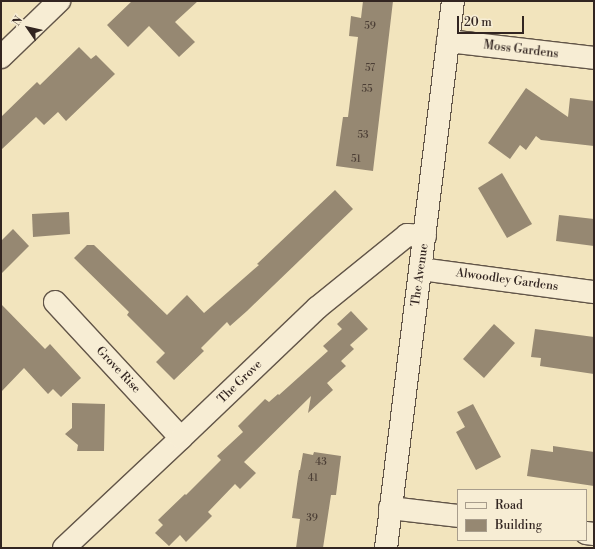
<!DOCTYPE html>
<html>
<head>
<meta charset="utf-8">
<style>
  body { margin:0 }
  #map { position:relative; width:595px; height:549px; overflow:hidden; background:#f2e4bd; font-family:"Libre Bodoni",serif }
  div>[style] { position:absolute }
  .building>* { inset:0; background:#968872 }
  .roads { filter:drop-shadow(1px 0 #625548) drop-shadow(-1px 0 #625548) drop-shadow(0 1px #625548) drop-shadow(0 -1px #625548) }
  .minor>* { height:22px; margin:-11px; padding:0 11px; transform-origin:11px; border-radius:11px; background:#f7edd4 }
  span { translate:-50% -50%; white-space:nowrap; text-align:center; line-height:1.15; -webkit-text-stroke:3px #f7edd4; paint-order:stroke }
  .number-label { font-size:10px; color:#4b3e35 }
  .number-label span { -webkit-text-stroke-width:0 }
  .street-label { font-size:12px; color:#322521 }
  .frame { position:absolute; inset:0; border:2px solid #322521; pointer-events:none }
  .legend { position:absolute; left:457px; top:489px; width:130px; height:52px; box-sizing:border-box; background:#f7edd4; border:1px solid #a89d8c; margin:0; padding:5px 7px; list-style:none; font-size:12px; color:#322521 }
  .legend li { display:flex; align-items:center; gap:8px; height:20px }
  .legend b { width:20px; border:1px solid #a89d8c }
  .north { position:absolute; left:8px; top:8px; width:40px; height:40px; -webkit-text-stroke:3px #f7edd4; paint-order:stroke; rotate:304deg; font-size:11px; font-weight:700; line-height:16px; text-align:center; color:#322521 }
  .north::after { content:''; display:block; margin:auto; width:14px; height:18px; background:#322521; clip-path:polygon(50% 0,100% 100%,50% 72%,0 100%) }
  .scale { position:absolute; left:457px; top:16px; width:67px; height:18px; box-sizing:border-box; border:2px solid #322521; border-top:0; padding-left:5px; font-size:12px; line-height:14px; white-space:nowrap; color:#322521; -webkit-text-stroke:3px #f7edd4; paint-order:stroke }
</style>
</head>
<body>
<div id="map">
  <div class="building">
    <div style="clip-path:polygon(132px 1px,198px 1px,175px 22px,195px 42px,179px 57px,149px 26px,128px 47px,107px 25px)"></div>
    <div style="clip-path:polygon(363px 1px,393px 1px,373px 171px,336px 166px,343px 117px,348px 117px,358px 37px,349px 36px,351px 16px,361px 18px)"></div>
    <div style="clip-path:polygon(79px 47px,91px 59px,96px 55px,115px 74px,66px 121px,58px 112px,44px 125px,36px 117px,1px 150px,1px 117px,37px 82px,40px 85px)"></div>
    <div style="clip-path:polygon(526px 88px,568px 117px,570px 98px,594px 101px,594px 146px,541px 140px,536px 136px,526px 150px,520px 145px,510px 159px,488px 143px)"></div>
    <div style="clip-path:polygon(502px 173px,532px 224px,507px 238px,478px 188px)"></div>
    <div style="clip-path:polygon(335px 190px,353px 209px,247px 311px,230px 326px,227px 322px,201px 348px,204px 351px,174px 380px,156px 362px,165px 353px,127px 315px,129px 312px,74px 258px,87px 245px,94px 245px,167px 315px,187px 295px,204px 313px,259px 265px,257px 264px)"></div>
    <div style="clip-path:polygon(69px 212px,70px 234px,33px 237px,32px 214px)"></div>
    <div style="clip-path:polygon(559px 215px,594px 219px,594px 246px,556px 241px)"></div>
    <div style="clip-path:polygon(13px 229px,29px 246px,1px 274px,1px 241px)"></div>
    <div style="clip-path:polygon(1px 304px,45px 349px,50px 344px,81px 378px,61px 397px,53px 389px,48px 394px,24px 368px,1px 392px)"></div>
    <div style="clip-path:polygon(351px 311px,368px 329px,350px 345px,354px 349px,341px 361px,346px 366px,327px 383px,333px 390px,308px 413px,311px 396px,244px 462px,256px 473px,240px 489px,235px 484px,208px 512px,212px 516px,186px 542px,180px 535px,169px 546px,155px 533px,163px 525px,158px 520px,185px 494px,186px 495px,221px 460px,217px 456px,243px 432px,238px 426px,265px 399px,269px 402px,278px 394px,279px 395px,328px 351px,323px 346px,342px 329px,337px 324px)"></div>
    <div style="clip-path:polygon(494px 324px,515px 343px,484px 378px,463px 359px)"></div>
    <div style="clip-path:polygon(535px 329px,594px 337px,594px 374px,540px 366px,541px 358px,531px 357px)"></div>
    <div style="clip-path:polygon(72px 403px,105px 404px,104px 451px,77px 451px,78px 445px,65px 434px,72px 428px)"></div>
    <div style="clip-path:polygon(473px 404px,501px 457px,476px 470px,456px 432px,465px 427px,457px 412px)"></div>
    <div style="clip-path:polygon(553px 446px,594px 452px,594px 486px,527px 476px,531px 449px,553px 452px)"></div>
    <div style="clip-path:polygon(314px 452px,341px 456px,336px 495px,331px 495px,323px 548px,296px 548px,300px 519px,292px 518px,299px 470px,300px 470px,303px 453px,313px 455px)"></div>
  </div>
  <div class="roads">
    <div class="minor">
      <div style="left:448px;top:41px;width:147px;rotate:6.6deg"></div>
      <div style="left:1px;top:57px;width:81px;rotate:-44deg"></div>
      <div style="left:421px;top:269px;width:175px;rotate:7.6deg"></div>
      <div style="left:55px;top:302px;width:185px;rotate:47.2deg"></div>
      <div style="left:390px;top:508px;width:68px;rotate:6.7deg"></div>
      <div style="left:586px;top:533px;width:8px;rotate:7deg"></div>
      <div style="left:64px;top:548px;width:161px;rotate:-43.2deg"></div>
      <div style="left:181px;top:438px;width:188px;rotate:-43.7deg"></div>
      <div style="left:317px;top:308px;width:116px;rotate:-39deg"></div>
      <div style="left:407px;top:235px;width:18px;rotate:3deg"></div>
      <div style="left:386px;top:548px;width:551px;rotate:-83.02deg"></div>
    </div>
  </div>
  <div class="number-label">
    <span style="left:370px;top:27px">59</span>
    <span style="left:370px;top:69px">57</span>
    <span style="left:367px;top:90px">55</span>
    <span style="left:363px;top:136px">53</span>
    <span style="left:356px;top:160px">51</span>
    <span style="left:321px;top:463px">43</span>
    <span style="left:313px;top:479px">41</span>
    <span style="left:312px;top:519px">39</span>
  </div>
  <div class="street-label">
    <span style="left:521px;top:50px;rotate:7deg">Moss Gardens</span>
    <span style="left:420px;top:275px;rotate:-82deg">The Avenue</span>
    <span style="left:507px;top:280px;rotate:8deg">Alwoodley Gardens</span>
    <span style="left:118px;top:370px;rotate:47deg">Grove Rise</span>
    <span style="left:240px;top:382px;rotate:-44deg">The Grove</span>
  </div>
  <div class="frame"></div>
  <ul class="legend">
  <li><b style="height:5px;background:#f7edd4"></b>Road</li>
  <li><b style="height:11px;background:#968872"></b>Building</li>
  </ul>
  <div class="north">N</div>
  <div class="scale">20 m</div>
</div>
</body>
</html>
